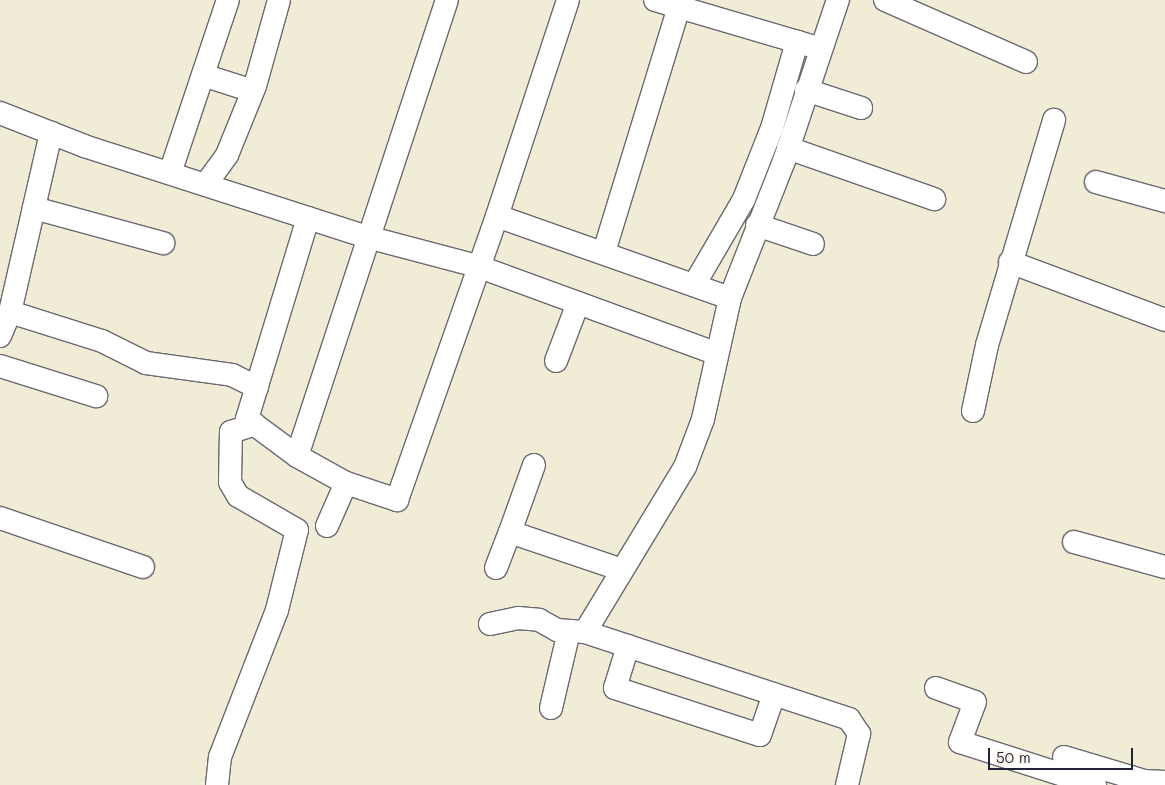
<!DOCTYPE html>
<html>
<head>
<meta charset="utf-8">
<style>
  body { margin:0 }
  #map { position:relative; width:1165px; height:785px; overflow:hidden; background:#f1ecd5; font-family:Mali,sans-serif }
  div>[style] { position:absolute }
  .roads { filter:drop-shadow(1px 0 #6a6971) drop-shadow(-1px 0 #6a6971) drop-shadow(0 1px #6a6971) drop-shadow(0 -1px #6a6971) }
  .minor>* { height:22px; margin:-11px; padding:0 11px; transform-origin:11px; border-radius:11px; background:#fff }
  span { translate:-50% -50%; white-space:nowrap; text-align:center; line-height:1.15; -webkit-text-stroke:4px #fbf7ec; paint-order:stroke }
  .scale { position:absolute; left:988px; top:748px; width:145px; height:22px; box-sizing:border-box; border:2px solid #22223b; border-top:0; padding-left:6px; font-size:15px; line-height:18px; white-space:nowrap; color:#22223b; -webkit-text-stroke:4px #fbf7ec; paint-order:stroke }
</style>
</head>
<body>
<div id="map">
  <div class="roads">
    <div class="minor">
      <div style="left:655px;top:0;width:163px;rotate:16.4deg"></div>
      <div style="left:885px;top:0;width:154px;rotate:23.7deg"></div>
      <div style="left:203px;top:75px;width:52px;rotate:17.7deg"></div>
      <div style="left:806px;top:90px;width:58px;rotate:18.1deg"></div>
      <div style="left:0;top:113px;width:90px;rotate:21.4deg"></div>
      <div style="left:84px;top:146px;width:297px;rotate:17.8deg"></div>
      <div style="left:367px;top:237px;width:114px;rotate:14.8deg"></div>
      <div style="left:477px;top:266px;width:253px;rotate:20.1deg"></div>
      <div style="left:788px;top:148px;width:155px;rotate:19.3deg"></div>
      <div style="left:170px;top:173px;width:182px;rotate:-71.5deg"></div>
      <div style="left:1096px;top:182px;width:72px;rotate:15.4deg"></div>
      <div style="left:206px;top:184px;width:36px;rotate:-54deg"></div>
      <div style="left:227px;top:155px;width:74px;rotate:-67.9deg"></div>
      <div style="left:255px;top:86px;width:89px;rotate:-74.4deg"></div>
      <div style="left:34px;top:208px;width:134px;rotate:15.2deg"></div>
      <div style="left:497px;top:216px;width:247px;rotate:19.4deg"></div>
      <div style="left:308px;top:218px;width:210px;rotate:106.9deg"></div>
      <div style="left:247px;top:419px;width:62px;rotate:36.5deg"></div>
      <div style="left:297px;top:456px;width:56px;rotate:28.9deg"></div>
      <div style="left:346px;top:483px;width:54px;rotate:18.4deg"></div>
      <div style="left:397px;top:500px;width:301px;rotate:-70.6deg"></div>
      <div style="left:497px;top:216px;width:227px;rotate:-71.8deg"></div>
      <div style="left:757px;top:225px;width:59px;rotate:18.7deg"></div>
      <div style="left:604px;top:252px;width:256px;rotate:-73deg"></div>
      <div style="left:1010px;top:262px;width:165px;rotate:20.5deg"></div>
      <div style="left:694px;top:285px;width:99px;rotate:-59.8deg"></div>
      <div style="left:744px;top:199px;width:76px;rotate:-68.5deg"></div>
      <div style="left:772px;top:128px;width:90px;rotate:-73.8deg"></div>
      <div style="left:10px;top:312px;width:96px;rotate:17.5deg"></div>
      <div style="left:102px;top:341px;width:49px;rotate:26.6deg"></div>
      <div style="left:146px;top:363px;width:87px;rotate:7.9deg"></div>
      <div style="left:232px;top:375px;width:28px;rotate:26deg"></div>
      <div style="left:0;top:336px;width:26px;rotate:-67deg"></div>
      <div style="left:10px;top:312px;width:184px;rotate:-77.1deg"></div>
      <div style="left:556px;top:361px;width:62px;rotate:-69.2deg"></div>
      <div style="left:0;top:366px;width:101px;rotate:17.4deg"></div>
      <div style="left:973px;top:411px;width:67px;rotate:-78deg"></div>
      <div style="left:987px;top:345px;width:235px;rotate:-73.4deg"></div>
      <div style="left:297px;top:456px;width:480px;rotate:-71.8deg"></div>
      <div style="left:0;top:518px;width:151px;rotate:18.9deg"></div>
      <div style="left:327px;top:526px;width:47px;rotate:-66.2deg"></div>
      <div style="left:510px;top:532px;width:71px;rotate:-70.3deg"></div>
      <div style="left:1074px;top:542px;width:94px;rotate:15.4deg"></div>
      <div style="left:496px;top:568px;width:39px;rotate:-69deg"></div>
      <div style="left:510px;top:532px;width:118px;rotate:18.7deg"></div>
      <div style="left:490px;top:624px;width:29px;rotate:-12deg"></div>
      <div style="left:518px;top:618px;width:21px;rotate:5deg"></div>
      <div style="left:539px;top:620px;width:21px;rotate:29deg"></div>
      <div style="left:557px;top:630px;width:28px;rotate:4deg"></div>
      <div style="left:585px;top:632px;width:278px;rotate:18.2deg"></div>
      <div style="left:849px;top:719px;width:18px;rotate:56deg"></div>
      <div style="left:859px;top:734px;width:52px;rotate:103.2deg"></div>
      <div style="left:585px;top:632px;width:193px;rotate:-58.8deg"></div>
      <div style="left:685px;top:467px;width:51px;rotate:-69.4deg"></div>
      <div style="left:703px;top:419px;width:124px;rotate:-77.4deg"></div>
      <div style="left:730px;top:298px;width:147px;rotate:-68.5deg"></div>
      <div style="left:784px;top:161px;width:170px;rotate:-71.5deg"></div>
      <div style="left:628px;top:646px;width:44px;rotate:107.2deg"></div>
      <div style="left:615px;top:688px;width:152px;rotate:18deg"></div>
      <div style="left:760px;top:735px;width:43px;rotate:-71.1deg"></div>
      <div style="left:936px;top:688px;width:41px;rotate:19.7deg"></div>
      <div style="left:975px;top:702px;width:43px;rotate:110.6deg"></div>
      <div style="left:960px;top:742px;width:142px;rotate:17.7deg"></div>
      <div style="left:551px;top:708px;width:79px;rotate:-76.8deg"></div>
      <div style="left:1064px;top:757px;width:84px;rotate:16.7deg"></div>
      <div style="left:1144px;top:781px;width:21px;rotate:3deg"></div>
      <div style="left:217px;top:785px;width:28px;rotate:-84deg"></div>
      <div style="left:220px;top:757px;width:158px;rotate:-68.8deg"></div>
      <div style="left:277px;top:610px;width:82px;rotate:-76deg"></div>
      <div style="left:297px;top:530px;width:68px;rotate:-150deg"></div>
      <div style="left:238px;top:496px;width:16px;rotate:-120deg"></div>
      <div style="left:230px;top:482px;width:50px;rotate:-88.9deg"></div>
      <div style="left:231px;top:432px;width:25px;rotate:-18deg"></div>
    </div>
  </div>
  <div class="scale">50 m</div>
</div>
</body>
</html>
